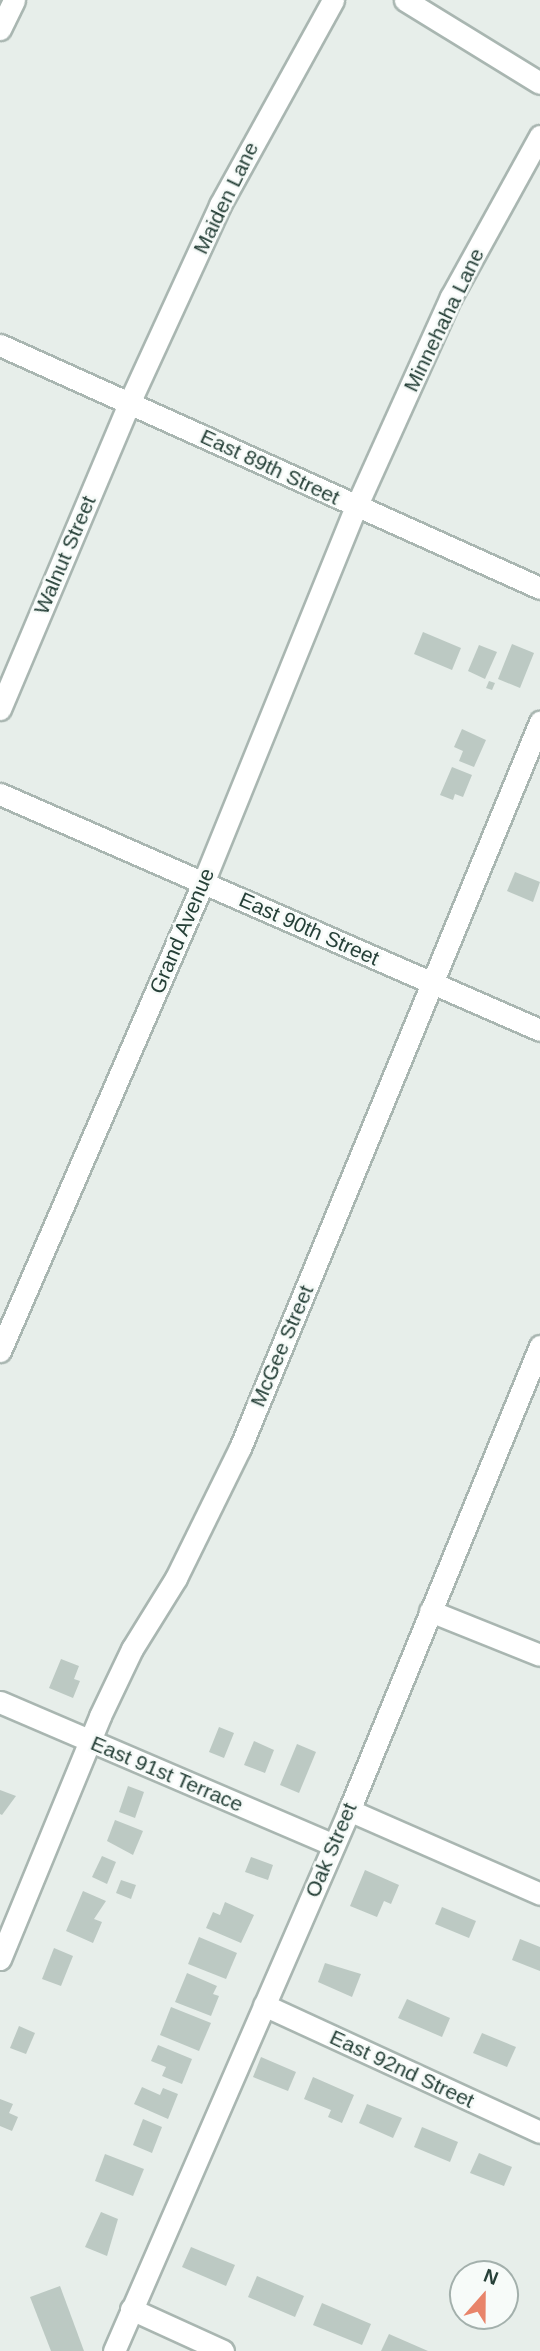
<!DOCTYPE html>
<html>
<head>
<meta charset="utf-8">
<style>
  body { margin:0 }
  #map { position:relative; width:540px; height:2351px; overflow:hidden; background:#e7eeea; font-family:Helvetica,sans-serif }
  div>[style] { position:absolute }
  .building>* { inset:0; background:#bcc9c3 }
  .roads { filter:drop-shadow(2px 0 #a9b6b1) drop-shadow(-2px 0 #a9b6b1) drop-shadow(0 2px #a9b6b1) drop-shadow(0 -2px #a9b6b1) }
  .minor>* { height:21px; margin:-10.5px; padding:0 10.5px; transform-origin:10.5px; border-radius:10.5px; background:#fff }
  span { translate:-50% -50%; white-space:nowrap; text-align:center; line-height:1.15; -webkit-text-stroke:5px #f7fbf9; paint-order:stroke }
  .street-label { font-size:21px; color:#264038 }
  .north { position:absolute; left:449px; top:2260px; width:70px; height:70px; box-sizing:border-box; background:#f7fbf9; border:2px solid #a3b0ac; border-radius:50%; rotate:21deg; font-size:19px; font-weight:700; line-height:28px; text-align:center; color:#264038 }
  .north::after { content:''; display:block; margin:auto; width:24px; height:32px; background:#e8846a; clip-path:polygon(50% 0,100% 100%,50% 72%,0 100%) }
</style>
</head>
<body>
<div id="map">
  <div class="building">
    <div style="clip-path:polygon(423px 632px,461px 648px,452px 670px,414px 654px)"></div>
    <div style="clip-path:polygon(512px 644px,534px 653px,520px 688px,498px 679px)"></div>
    <div style="clip-path:polygon(479px 645px,497px 652px,485px 679px,468px 671px)"></div>
    <div style="clip-path:polygon(489px 681px,495px 683px,492px 690px,486px 688px)"></div>
    <div style="clip-path:polygon(462px 729px,486px 740px,474px 767px,459px 761px,463px 751px,454px 747px)"></div>
    <div style="clip-path:polygon(452px 767px,472px 775px,463px 797px,455px 794px,453px 800px,440px 795px)"></div>
    <div style="clip-path:polygon(515px 872px,540px 882px,533px 902px,507px 891px)"></div>
    <div style="clip-path:polygon(61px 1659px,79px 1666px,74px 1679px,80px 1681px,73px 1698px,49px 1688px)"></div>
    <div style="clip-path:polygon(219px 1727px,234px 1733px,224px 1758px,209px 1752px)"></div>
    <div style="clip-path:polygon(254px 1741px,274px 1750px,265px 1773px,244px 1765px)"></div>
    <div style="clip-path:polygon(297px 1744px,316px 1752px,299px 1793px,280px 1785px)"></div>
    <div style="clip-path:polygon(128px 1786px,144px 1792px,135px 1818px,119px 1812px)"></div>
    <div style="clip-path:polygon(0 1790px,16px 1796px,2px 1815px,0 1814px)"></div>
    <div style="clip-path:polygon(115px 1820px,143px 1831px,133px 1855px,107px 1841px)"></div>
    <div style="clip-path:polygon(102px 1856px,116px 1862px,107px 1884px,92px 1877px)"></div>
    <div style="clip-path:polygon(251px 1857px,273px 1865px,268px 1880px,245px 1872px)"></div>
    <div style="clip-path:polygon(365px 1870px,399px 1885px,391px 1904px,384px 1901px,377px 1917px,350px 1906px)"></div>
    <div style="clip-path:polygon(121px 1880px,136px 1885px,131px 1899px,116px 1893px)"></div>
    <div style="clip-path:polygon(83px 1891px,106px 1901px,94px 1919px,102px 1922px,93px 1943px,66px 1931px)"></div>
    <div style="clip-path:polygon(225px 1902px,254px 1915px,241px 1943px,206px 1928px,213px 1912px,220px 1915px)"></div>
    <div style="clip-path:polygon(442px 1907px,476px 1921px,469px 1938px,435px 1924px)"></div>
    <div style="clip-path:polygon(199px 1937px,237px 1953px,226px 1979px,188px 1964px)"></div>
    <div style="clip-path:polygon(520px 1939px,540px 1947px,540px 1971px,512px 1960px)"></div>
    <div style="clip-path:polygon(54px 1948px,73px 1956px,61px 1986px,42px 1979px)"></div>
    <div style="clip-path:polygon(325px 1963px,361px 1974px,352px 1997px,318px 1982px)"></div>
    <div style="clip-path:polygon(187px 1973px,217px 1986px,213px 1994px,219px 1996px,211px 2016px,175px 2002px)"></div>
    <div style="clip-path:polygon(407px 1999px,450px 2018px,442px 2037px,398px 2018px)"></div>
    <div style="clip-path:polygon(171px 2007px,211px 2023px,199px 2051px,160px 2035px)"></div>
    <div style="clip-path:polygon(19px 2026px,35px 2033px,26px 2054px,10px 2048px)"></div>
    <div style="clip-path:polygon(482px 2033px,516px 2047px,507px 2067px,473px 2053px)"></div>
    <div style="clip-path:polygon(158px 2045px,192px 2059px,182px 2084px,162px 2076px,166px 2067px,151px 2061px)"></div>
    <div style="clip-path:polygon(261px 2057px,296px 2072px,288px 2091px,253px 2077px)"></div>
    <div style="clip-path:polygon(313px 2077px,354px 2095px,342px 2123px,328px 2117px,331px 2110px,304px 2099px)"></div>
    <div style="clip-path:polygon(142px 2087px,160px 2095px,163px 2088px,178px 2094px,168px 2119px,134px 2104px)"></div>
    <div style="clip-path:polygon(0 2099px,13px 2104px,9px 2113px,18px 2117px,12px 2131px,0 2126px)"></div>
    <div style="clip-path:polygon(367px 2104px,402px 2118px,393px 2138px,359px 2123px)"></div>
    <div style="clip-path:polygon(143px 2119px,162px 2127px,152px 2153px,133px 2145px)"></div>
    <div style="clip-path:polygon(422px 2127px,458px 2142px,450px 2162px,414px 2147px)"></div>
    <div style="clip-path:polygon(479px 2153px,512px 2167px,504px 2186px,470px 2173px)"></div>
    <div style="clip-path:polygon(105px 2154px,144px 2169px,133px 2196px,95px 2181px)"></div>
    <div style="clip-path:polygon(101px 2212px,118px 2219px,107px 2256px,85px 2247px)"></div>
    <div style="clip-path:polygon(191px 2247px,235px 2265px,226px 2286px,182px 2267px)"></div>
    <div style="clip-path:polygon(257px 2276px,304px 2296px,295px 2317px,248px 2297px)"></div>
    <div style="clip-path:polygon(60px 2286px,84px 2351px,51px 2351px,30px 2297px)"></div>
    <div style="clip-path:polygon(322px 2303px,371px 2324px,362px 2345px,313px 2325px)"></div>
    <div style="clip-path:polygon(389px 2334px,428px 2351px,381px 2351px)"></div>
  </div>
  <div class="roads">
    <div class="minor">
      <div style="left:405px;top:0;width:158px;rotate:31.6deg"></div>
      <div style="left:0;top:29px;width:32px;rotate:-64deg"></div>
      <div style="left:0;top:345px;width:592px;rotate:24.23deg"></div>
      <div style="left:0;top:709px;width:334px;rotate:-67.1deg"></div>
      <div style="left:130px;top:401px;width:216px;rotate:-65.3deg"></div>
      <div style="left:220px;top:205px;width:234px;rotate:-61.1deg"></div>
      <div style="left:0;top:794px;width:589px;rotate:23.61deg"></div>
      <div style="left:0;top:1351px;width:510px;rotate:-66.55deg"></div>
      <div style="left:203px;top:883px;width:406px;rotate:-67.9deg"></div>
      <div style="left:356px;top:507px;width:230px;rotate:-65.7deg"></div>
      <div style="left:451px;top:297px;width:184px;rotate:-61.1deg"></div>
      <div style="left:430px;top:1611px;width:118px;rotate:21.8deg"></div>
      <div style="left:0;top:1702px;width:363px;rotate:23.2deg"></div>
      <div style="left:349px;top:1810px;width:209px;rotate:23.7deg"></div>
      <div style="left:0;top:1959px;width:263px;rotate:-67.6deg"></div>
      <div style="left:100px;top:1716px;width:74px;rotate:-64.5deg"></div>
      <div style="left:132px;top:1649px;width:84px;rotate:-58.2deg"></div>
      <div style="left:176px;top:1578px;width:145px;rotate:-63.8deg"></div>
      <div style="left:240px;top:1448px;width:786px;rotate:-67.55deg"></div>
      <div style="left:264px;top:2005px;width:304px;rotate:24.7deg"></div>
      <div style="left:131px;top:2309px;width:101px;rotate:24.5deg"></div>
      <div style="left:114px;top:2351px;width:587px;rotate:-66.49deg"></div>
      <div style="left:348px;top:1813px;width:505px;rotate:-67.65deg"></div>
    </div>
  </div>
  <div class="street-label">
    <span style="left:226px;top:198px;rotate:-64deg">Maiden Lane</span>
    <span style="left:444px;top:320px;rotate:-64deg">Minnehaha Lane</span>
    <span style="left:270px;top:467px;rotate:25deg">East 89th Street</span>
    <span style="left:65px;top:555px;rotate:-67deg">Walnut Street</span>
    <span style="left:309px;top:929px;rotate:24deg">East 90th Street</span>
    <span style="left:182px;top:931px;rotate:-67deg">Grand Avenue</span>
    <span style="left:282px;top:1346px;rotate:-67deg">McGee Street</span>
    <span style="left:167px;top:1774px;rotate:23deg">East 91st Terrace</span>
    <span style="left:331px;top:1850px;rotate:-67deg">Oak Street</span>
    <span style="left:402px;top:2069px;rotate:25deg">East 92nd Street</span>
  </div>
  <div class="north">N</div>
</div>
</body>
</html>
